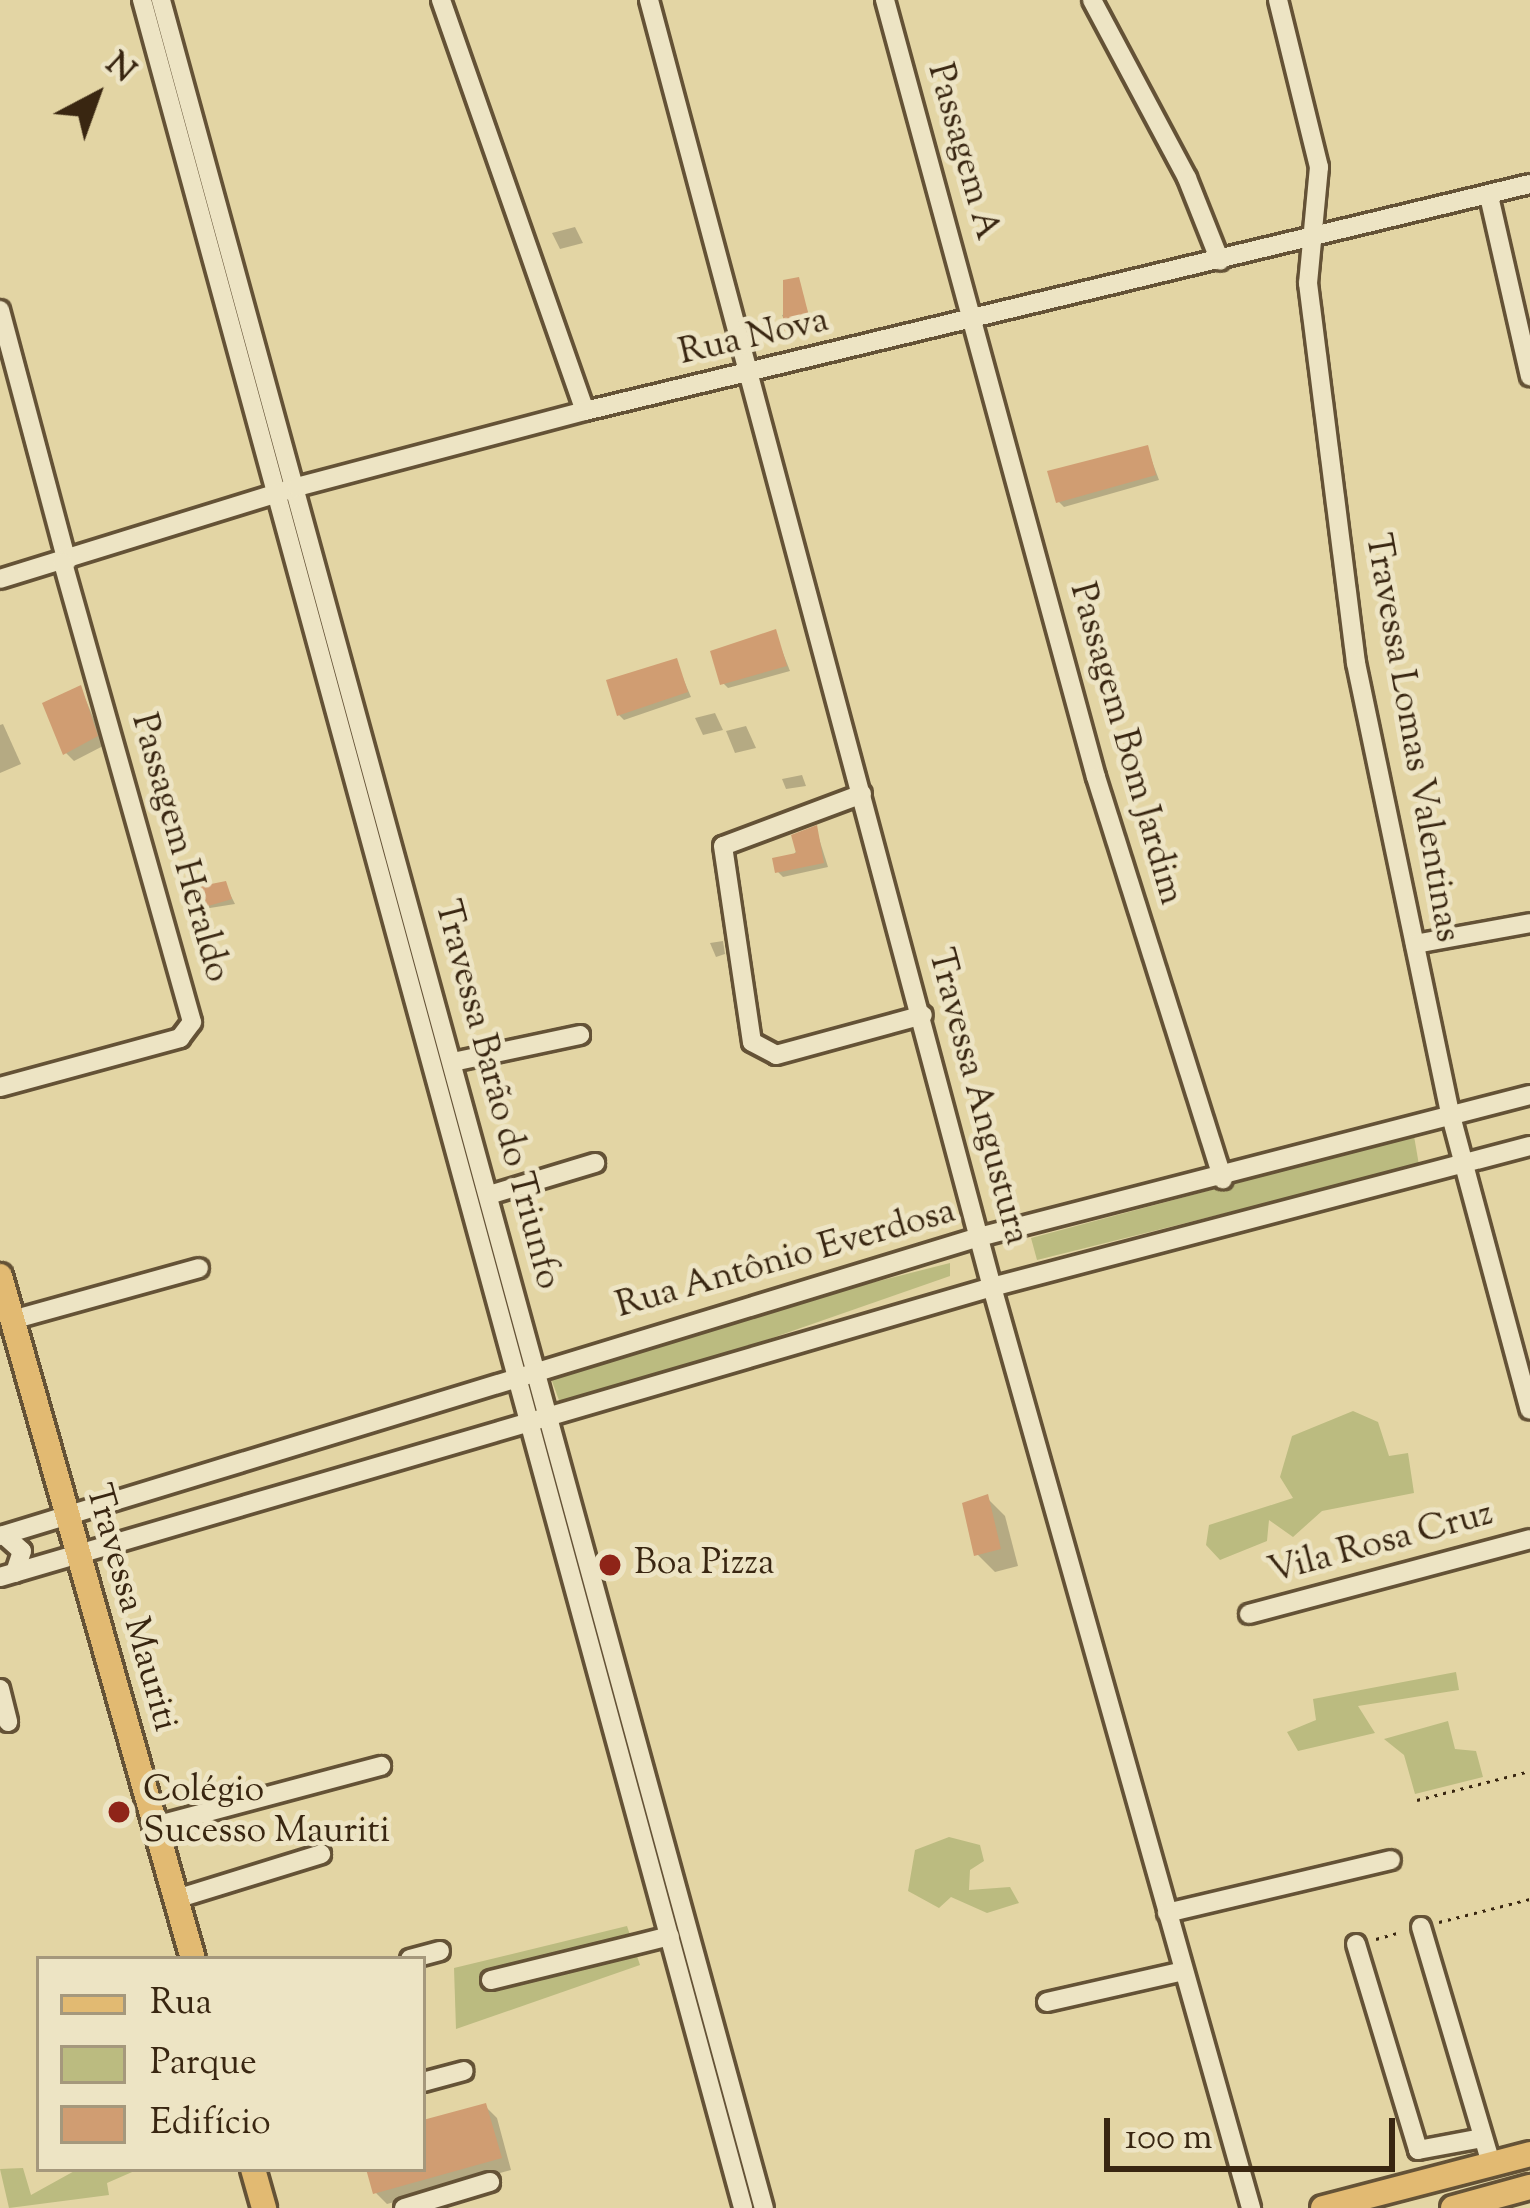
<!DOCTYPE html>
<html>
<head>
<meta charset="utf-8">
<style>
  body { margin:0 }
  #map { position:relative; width:1530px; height:2208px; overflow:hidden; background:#e3d5a4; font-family:"Sorts Mill Goudy",serif }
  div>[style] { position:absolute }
  .green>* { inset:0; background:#bbbb80 }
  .shadow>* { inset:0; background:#0003 }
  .building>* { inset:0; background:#d09d72 }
  .path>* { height:3px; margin-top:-1.5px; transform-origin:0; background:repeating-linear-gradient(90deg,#392611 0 3px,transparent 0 9px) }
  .roads { filter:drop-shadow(3px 0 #645236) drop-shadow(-3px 0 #645236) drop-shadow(0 3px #645236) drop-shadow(0 -3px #645236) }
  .minor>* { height:18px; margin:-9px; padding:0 9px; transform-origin:9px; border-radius:9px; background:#ede4c4 }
  .major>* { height:24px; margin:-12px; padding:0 12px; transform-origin:12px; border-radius:12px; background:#e2ba72 }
  .dots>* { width:33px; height:33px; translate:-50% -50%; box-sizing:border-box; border:6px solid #ede4c4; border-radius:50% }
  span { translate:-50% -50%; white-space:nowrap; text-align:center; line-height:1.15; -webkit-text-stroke:10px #ede4c4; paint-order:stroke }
  .street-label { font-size:36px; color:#392611 }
  .poi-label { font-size:36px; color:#392611 }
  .left { translate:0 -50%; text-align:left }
  .legend { position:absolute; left:36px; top:1956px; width:390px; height:216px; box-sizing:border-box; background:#ede4c4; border:3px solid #a5987c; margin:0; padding:15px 21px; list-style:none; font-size:36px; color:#392611 }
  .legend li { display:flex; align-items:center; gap:24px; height:60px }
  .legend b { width:60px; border:3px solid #a5987c }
  .north { position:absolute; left:36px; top:36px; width:120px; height:120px; -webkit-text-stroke:9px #ede4c4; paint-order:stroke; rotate:41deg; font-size:33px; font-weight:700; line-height:48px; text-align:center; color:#392611 }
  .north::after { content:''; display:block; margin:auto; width:42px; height:54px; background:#392611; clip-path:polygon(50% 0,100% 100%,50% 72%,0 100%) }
  .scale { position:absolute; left:1104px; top:2118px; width:291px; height:54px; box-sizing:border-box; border:6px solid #392611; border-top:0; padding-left:15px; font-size:36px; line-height:42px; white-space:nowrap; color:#392611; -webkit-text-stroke:9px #ede4c4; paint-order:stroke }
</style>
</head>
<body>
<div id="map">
  <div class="green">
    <div style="clip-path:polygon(1414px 1136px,1419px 1165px,1037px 1260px,1031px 1238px)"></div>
    <div style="clip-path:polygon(950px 1263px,950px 1276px,563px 1411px,546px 1365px)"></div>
    <div style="clip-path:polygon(1353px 1411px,1378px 1422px,1389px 1456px,1408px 1453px,1414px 1493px,1322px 1511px,1293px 1537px,1269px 1520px,1267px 1541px,1220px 1560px,1206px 1545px,1209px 1525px,1293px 1498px,1280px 1477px,1292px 1436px)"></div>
    <div style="clip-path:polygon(1456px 1672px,1459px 1690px,1358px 1706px,1375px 1733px,1298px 1751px,1287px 1732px,1316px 1720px,1313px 1699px)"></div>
    <div style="clip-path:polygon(1448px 1721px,1455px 1749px,1476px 1751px,1483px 1777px,1415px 1794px,1404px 1755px,1384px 1739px)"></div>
    <div style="clip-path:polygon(949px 1837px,980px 1845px,984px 1861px,970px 1870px,969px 1890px,1010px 1887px,1019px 1903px,987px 1913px,951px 1897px,939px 1908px,908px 1891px,915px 1850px)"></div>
    <div style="clip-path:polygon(627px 1926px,640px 1965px,456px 2029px,454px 1968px)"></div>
    <div style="clip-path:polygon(23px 2168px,31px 2195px,78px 2169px,139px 2169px,107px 2183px,109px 2195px,9px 2208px,0 2169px)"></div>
  </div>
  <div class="shadow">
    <div style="clip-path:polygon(575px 227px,583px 243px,560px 249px,552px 233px)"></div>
    <div style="clip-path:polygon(797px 280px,813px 328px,790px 334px,782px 315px,792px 313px)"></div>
    <div style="clip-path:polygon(1147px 448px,1159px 480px,1064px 507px,1059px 502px)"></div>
    <div style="clip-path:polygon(775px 633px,790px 671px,728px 688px,723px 683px)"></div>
    <div style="clip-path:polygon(676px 662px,691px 697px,624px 720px,619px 715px)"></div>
    <div style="clip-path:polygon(81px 689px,105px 745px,74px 761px,66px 753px)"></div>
    <div style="clip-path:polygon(715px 713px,723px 730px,703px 735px,695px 718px)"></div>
    <div style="clip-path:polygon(3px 724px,21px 764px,0 773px,0 725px)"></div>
    <div style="clip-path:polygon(746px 726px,756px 748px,735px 753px,726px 731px)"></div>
    <div style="clip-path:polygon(802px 775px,806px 786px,786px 789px,782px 779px)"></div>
    <div style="clip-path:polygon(816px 829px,828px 867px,783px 877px,778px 872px)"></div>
    <div style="clip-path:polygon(225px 884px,235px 904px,191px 911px)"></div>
    <div style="clip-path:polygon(723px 941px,725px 954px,716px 957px,710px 943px)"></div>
    <div style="clip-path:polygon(987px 1498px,1005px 1516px,1018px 1566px,995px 1572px,977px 1554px)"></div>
    <div style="clip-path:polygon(485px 2106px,497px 2118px,511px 2170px,387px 2204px,376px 2193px,369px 2169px,423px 2169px,423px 2123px)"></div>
  </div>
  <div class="building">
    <div style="clip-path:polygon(799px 277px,811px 324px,783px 331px,783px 280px)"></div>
    <div style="clip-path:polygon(1148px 445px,1156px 475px,1056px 503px,1047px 471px)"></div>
    <div style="clip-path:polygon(776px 629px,787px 666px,720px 685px,710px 651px)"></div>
    <div style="clip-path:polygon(677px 658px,688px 692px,617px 716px,606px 680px)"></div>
    <div style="clip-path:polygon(81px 685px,98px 736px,63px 755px,42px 703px)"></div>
    <div style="clip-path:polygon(817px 825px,824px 863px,775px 873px,772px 858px,796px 853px,791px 835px)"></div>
    <div style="clip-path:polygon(226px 881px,232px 899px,188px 912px,181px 890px)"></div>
    <div style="clip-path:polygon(988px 1494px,1001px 1549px,974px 1556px,962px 1503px)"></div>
    <div style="clip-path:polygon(486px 2103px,502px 2158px,373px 2194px,366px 2169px,423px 2169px,423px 2120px)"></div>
  </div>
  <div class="path">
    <div style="left:1417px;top:1800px;width:117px;rotate:-14.4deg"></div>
    <div style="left:1439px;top:1922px;width:94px;rotate:-14.2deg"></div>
    <div style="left:1376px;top:1939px;width:26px;rotate:-16deg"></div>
  </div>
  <div class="roads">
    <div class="minor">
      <div style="left:142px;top:0;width:2288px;rotate:74.77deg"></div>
      <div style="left:161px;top:0;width:2289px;rotate:74.73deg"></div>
      <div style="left:441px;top:0;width:435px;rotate:70.7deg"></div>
      <div style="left:649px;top:0;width:1332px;rotate:75.08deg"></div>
      <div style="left:992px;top:1287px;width:957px;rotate:74.29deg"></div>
      <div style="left:885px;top:0;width:805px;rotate:74.81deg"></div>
      <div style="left:1096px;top:777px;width:422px;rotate:72.5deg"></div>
      <div style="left:1092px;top:0;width:202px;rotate:61.9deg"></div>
      <div style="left:1187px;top:178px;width:89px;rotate:68.3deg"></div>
      <div style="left:1278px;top:0;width:172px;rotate:76.2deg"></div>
      <div style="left:1319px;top:167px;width:117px;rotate:95.4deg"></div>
      <div style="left:1308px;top:283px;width:383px;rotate:82.8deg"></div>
      <div style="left:1356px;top:663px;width:463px;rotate:78.2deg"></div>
      <div style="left:1451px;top:1116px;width:304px;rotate:75deg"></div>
      <div style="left:1489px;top:196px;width:185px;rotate:77.2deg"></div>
      <div style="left:0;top:310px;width:260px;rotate:75.1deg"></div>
      <div style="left:0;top:579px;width:311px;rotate:-17.2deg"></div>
      <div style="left:297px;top:487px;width:298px;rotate:-14.8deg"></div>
      <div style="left:585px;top:411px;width:972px;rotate:-13.51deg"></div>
      <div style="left:862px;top:794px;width:148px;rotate:159.5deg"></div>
      <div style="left:723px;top:846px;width:198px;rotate:81.6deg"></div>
      <div style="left:752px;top:1042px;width:27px;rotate:28deg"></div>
      <div style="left:776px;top:1055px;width:152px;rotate:-15.2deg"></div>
      <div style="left:1415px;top:944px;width:117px;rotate:-10.3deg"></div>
      <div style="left:453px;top:1062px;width:130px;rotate:-12deg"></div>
      <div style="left:0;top:1087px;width:187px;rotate:-15.2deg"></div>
      <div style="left:180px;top:1038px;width:20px;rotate:-53deg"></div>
      <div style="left:192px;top:1022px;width:478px;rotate:-105.7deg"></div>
      <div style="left:489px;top:1195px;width:111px;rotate:-16.8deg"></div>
      <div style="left:12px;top:1320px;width:194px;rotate:-15.5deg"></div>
      <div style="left:4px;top:1535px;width:24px;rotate:42deg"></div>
      <div style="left:22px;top:1551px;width:23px;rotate:108deg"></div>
      <div style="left:0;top:1536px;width:1024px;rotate:-16.98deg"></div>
      <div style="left:979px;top:1237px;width:569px;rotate:-14.45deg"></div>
      <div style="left:0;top:1577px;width:1034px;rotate:-16.3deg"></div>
      <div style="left:992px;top:1287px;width:556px;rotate:-14.69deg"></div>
      <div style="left:1249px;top:1614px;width:291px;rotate:-14.9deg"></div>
      <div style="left:0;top:1689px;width:34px;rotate:76deg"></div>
      <div style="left:155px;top:1826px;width:234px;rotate:-14.9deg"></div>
      <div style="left:176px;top:1899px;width:152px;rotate:-17.2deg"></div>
      <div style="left:1167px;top:1913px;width:230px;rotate:-13.3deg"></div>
      <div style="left:1421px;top:1927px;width:247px;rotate:73.5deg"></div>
      <div style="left:1356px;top:1944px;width:215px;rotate:73.2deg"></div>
      <div style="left:1418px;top:2150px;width:66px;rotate:-10.5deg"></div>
      <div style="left:410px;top:1959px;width:31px;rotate:-15deg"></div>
      <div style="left:491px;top:1980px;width:184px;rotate:-13.8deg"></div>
      <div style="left:1047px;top:2002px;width:139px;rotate:-12.8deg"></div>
      <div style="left:423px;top:2082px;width:42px;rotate:-15deg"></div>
      <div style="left:404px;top:2208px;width:90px;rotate:-16.8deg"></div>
    </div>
    <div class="major">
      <div style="left:0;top:1276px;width:710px;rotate:74.22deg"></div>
      <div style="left:253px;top:2169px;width:41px;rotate:74.2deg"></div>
      <div style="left:1323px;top:2208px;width:214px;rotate:-14.6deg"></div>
      <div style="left:1453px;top:2208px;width:80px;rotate:-15.3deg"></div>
    </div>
  </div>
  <div class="dots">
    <div style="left:610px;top:1565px;background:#8f2418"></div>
    <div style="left:119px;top:1812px;background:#8f2418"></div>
  </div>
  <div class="street-label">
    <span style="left:962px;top:152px;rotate:74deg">Passagem A</span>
    <span style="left:754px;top:338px;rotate:-13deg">Rua Nova</span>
    <span style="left:1411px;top:738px;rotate:80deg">Travessa Lomas Valentinas</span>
    <span style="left:1125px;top:744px;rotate:74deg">Passagem Bom Jardim</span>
    <span style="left:179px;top:848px;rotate:74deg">Passagem Heraldo</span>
    <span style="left:496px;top:1095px;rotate:75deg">Travessa Barão do Triunfo</span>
    <span style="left:977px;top:1097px;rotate:75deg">Travessa Angustura</span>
    <span style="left:786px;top:1260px;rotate:-16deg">Rua Antônio Everdosa</span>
    <span style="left:1381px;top:1544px;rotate:-15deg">Vila Rosa Cruz</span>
    <span style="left:130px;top:1608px;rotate:74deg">Travessa Mauriti</span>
  </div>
  <div class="poi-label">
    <span class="left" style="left:634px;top:1565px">Boa Pizza</span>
    <span class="left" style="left:143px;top:1812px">Colégio<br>Sucesso Mauriti</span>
  </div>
  <ul class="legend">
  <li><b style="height:15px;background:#e2ba72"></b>Rua</li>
  <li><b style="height:33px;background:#bbbb80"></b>Parque</li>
  <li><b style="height:33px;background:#d09d72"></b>Edifício</li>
  </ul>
  <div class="north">N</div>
  <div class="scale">100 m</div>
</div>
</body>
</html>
